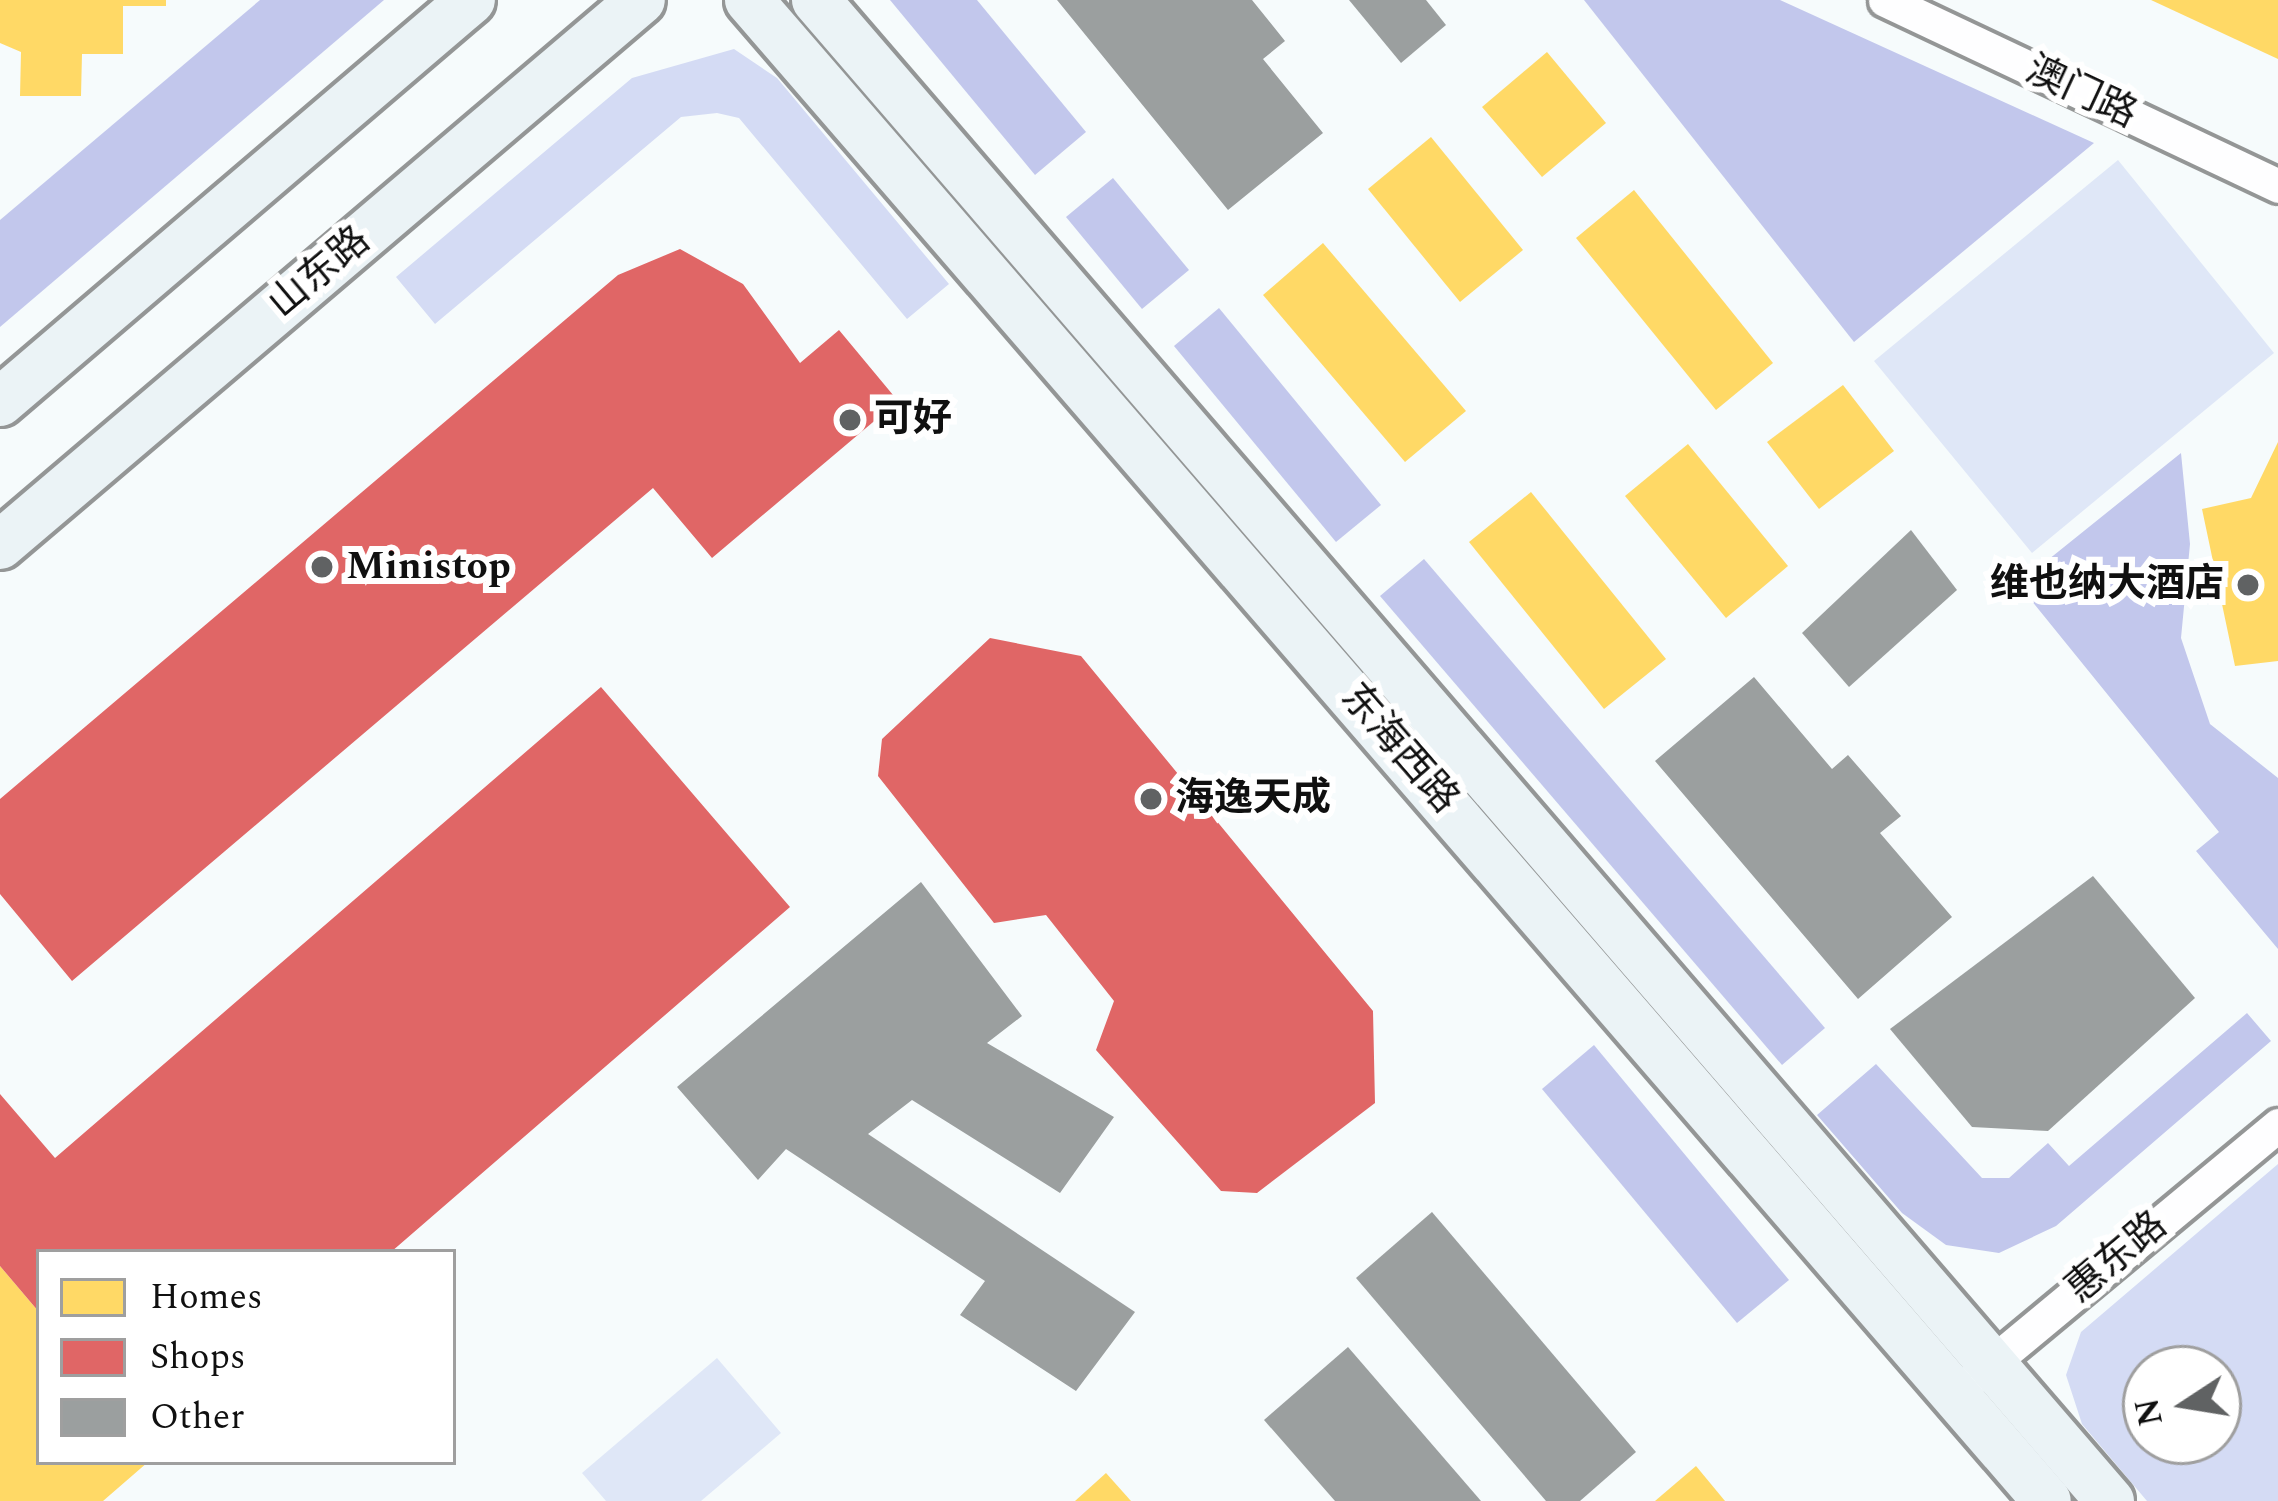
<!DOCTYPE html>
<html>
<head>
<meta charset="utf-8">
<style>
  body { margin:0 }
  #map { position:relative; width:2278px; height:1501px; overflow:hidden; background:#f6fbfc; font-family:Spectral,"Noto Sans SC",serif }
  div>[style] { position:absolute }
  .green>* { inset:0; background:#d4dbf4 }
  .forest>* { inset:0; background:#c2c7ec }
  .pitch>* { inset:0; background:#dfe7f7 }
  .homes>* { inset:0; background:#ffd966 }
  .shops>* { inset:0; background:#e06666 }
  .building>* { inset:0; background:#9b9f9f }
  .roads { filter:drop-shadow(3px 0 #949696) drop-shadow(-3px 0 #949696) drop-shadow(0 3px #949696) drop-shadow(0 -3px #949696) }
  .street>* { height:33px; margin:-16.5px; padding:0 16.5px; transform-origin:16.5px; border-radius:16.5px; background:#fefeff }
  .secondary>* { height:48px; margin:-24px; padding:0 24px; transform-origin:24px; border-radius:24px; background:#ebf3f6 }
  .dots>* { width:33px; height:33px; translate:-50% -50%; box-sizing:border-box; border:6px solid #fff; border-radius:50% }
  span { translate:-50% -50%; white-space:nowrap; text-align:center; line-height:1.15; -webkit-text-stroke:12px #fff; paint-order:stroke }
  .street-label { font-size:39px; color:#101010 }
  .poi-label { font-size:39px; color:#101010; font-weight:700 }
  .left { translate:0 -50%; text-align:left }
  .right { translate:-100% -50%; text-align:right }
  .legend { position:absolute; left:36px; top:1249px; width:420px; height:216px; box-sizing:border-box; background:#fff; border:3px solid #9f9f9f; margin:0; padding:15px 21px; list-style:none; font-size:36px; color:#101010 }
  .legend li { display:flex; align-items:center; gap:24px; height:60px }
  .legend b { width:60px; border:3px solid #9f9f9f }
  .north { position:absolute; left:2122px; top:1345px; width:120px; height:120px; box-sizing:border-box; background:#fff; border:3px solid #9f9f9f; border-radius:50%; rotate:258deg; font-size:33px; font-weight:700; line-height:48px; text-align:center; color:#101010 }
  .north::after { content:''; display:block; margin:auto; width:42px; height:54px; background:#606263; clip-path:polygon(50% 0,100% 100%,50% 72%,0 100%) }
</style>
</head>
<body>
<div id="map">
  <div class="green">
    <div style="clip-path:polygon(734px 49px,777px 78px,949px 284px,907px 319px,739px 118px,717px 113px,681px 117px,435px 324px,396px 277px,632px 78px)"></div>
    <div style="clip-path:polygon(evenodd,2278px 1164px,2278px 1501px,2147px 1501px,2082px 1424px,2066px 1375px,2081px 1332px,2278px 1164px,2146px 1369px,2218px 1369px,2218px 1441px,2146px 1441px,2146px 1369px)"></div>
  </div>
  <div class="forest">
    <div style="clip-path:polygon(260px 0,384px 0,0 327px,0 220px)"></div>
    <div style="clip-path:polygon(890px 0,977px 0,1086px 132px,1035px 175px)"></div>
    <div style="clip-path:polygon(1584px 0,1780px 0,2094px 143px,1854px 342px)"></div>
    <div style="clip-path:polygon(1113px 178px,1189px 270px,1142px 309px,1066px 217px)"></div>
    <div style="clip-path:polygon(1219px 308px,1381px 505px,1336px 542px,1174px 346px)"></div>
    <div style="clip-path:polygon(2181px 453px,2190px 544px,2181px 638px,2210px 724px,2278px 778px,2278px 949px,2196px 851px,2219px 832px,2018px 584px)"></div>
    <div style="clip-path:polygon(1424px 559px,1825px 1028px,1782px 1065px,1380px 596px)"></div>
    <div style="clip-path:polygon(2247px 1013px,2271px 1041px,2056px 1226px,1999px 1253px,1946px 1245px,1902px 1213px,1817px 1115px,1876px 1064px,1982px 1178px,2009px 1178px,2048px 1143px,2069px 1166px)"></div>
    <div style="clip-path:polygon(1594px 1045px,1789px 1280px,1737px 1323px,1542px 1089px)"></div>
  </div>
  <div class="pitch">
    <div style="clip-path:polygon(2118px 160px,2274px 353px,2032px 553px,1874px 361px)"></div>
    <div style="clip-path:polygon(717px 1358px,781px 1433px,701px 1501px,606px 1501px,582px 1473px)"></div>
  </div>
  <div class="homes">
    <div style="clip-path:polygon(0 0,166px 0,166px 6px,123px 6px,123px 54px,82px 54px,81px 96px,20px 96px,21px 52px,0 43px)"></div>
    <div style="clip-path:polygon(2151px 0,2278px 0,2278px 59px)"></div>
    <div style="clip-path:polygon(1547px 52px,1606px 123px,1542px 177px,1482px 107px)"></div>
    <div style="clip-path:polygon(1431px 137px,1523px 250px,1460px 302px,1368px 189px)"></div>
    <div style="clip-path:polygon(1634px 190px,1773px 363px,1716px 410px,1576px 238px)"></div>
    <div style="clip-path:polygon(1323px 243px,1466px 411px,1405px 462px,1263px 295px)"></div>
    <div style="clip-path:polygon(1843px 385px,1894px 451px,1819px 509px,1767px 442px)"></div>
    <div style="clip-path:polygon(2278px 442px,2278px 661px,2235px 666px,2202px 509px,2251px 498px)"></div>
    <div style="clip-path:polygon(1688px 444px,1788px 566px,1726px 618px,1625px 496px)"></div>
    <div style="clip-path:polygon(1531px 492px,1666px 659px,1604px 709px,1469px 542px)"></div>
    <div style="clip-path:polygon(0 1266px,39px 1312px,39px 1462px,148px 1462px,103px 1501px,0 1501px)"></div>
    <div style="clip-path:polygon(1696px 1466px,1725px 1501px,1655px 1501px)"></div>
    <div style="clip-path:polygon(1106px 1473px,1131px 1501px,1075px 1501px)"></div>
  </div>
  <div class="shops">
    <div style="clip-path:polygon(680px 249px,743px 284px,800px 363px,839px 330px,898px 401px,712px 558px,653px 488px,72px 981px,0 894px,0 799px,618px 275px)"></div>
    <div style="clip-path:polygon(990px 638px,1081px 656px,1373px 1011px,1375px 1103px,1257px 1193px,1221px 1191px,1096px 1050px,1114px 1001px,1046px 915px,994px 923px,878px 776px,882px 739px)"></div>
    <div style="clip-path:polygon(601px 687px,790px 907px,391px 1252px,39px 1252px,39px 1312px,0 1266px,0 1094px,55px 1158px)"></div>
  </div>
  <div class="building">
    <div style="clip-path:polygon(1057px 0,1252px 0,1285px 41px,1263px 59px,1323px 133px,1228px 210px)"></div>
    <div style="clip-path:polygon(1349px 0,1426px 0,1446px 25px,1401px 63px)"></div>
    <div style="clip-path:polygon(1911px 530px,1957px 590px,1849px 687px,1802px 633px)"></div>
    <div style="clip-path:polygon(1754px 677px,1832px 769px,1848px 755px,1901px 816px,1880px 833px,1952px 917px,1858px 999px,1655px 761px)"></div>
    <div style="clip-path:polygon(2093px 876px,2195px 998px,2048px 1131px,1972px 1127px,1890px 1029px)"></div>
    <div style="clip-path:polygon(921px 882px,1022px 1016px,987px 1043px,1114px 1117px,1060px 1193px,912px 1100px,868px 1134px,1135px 1312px,1076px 1391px,960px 1315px,985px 1281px,786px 1149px,758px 1180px,677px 1087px)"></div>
    <div style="clip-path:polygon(1432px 1212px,1636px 1452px,1580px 1501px,1546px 1501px,1356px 1278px)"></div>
    <div style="clip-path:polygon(1348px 1347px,1481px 1501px,1335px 1501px,1264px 1420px)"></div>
  </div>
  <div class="roads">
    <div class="street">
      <div style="left:1885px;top:0;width:435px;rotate:25.3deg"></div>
      <div style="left:1976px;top:1376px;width:393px;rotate:-39.7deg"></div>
    </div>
    <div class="secondary">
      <div style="left:749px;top:0;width:1984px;rotate:49.15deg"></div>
      <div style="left:816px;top:0;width:1982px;rotate:49.24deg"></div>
      <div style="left:0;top:402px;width:619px;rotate:-40.48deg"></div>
      <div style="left:0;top:545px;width:841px;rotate:-40.37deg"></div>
    </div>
  </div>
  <div class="dots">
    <div style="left:850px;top:420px;background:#606263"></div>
    <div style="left:322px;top:567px;background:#606263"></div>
    <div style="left:2248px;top:585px;background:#606263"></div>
    <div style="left:1151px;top:799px;background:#606263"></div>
  </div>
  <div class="street-label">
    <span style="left:2081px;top:93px;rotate:25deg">澳门路</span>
    <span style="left:320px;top:273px;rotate:-40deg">山东路</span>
    <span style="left:1399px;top:749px;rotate:49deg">东海西路</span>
    <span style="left:2117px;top:1258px;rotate:-40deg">惠东路</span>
  </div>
  <div class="poi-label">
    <span class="left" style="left:874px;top:420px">可好</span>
    <span class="left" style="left:346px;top:567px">Ministop</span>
    <span class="right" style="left:2224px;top:585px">维也纳大酒店</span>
    <span class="left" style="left:1175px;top:799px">海逸天成</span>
  </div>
  <ul class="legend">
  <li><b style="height:33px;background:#ffd966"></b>Homes</li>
  <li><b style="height:33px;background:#e06666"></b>Shops</li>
  <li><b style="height:33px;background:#9b9f9f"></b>Other</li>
  </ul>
  <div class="north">N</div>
</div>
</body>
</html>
